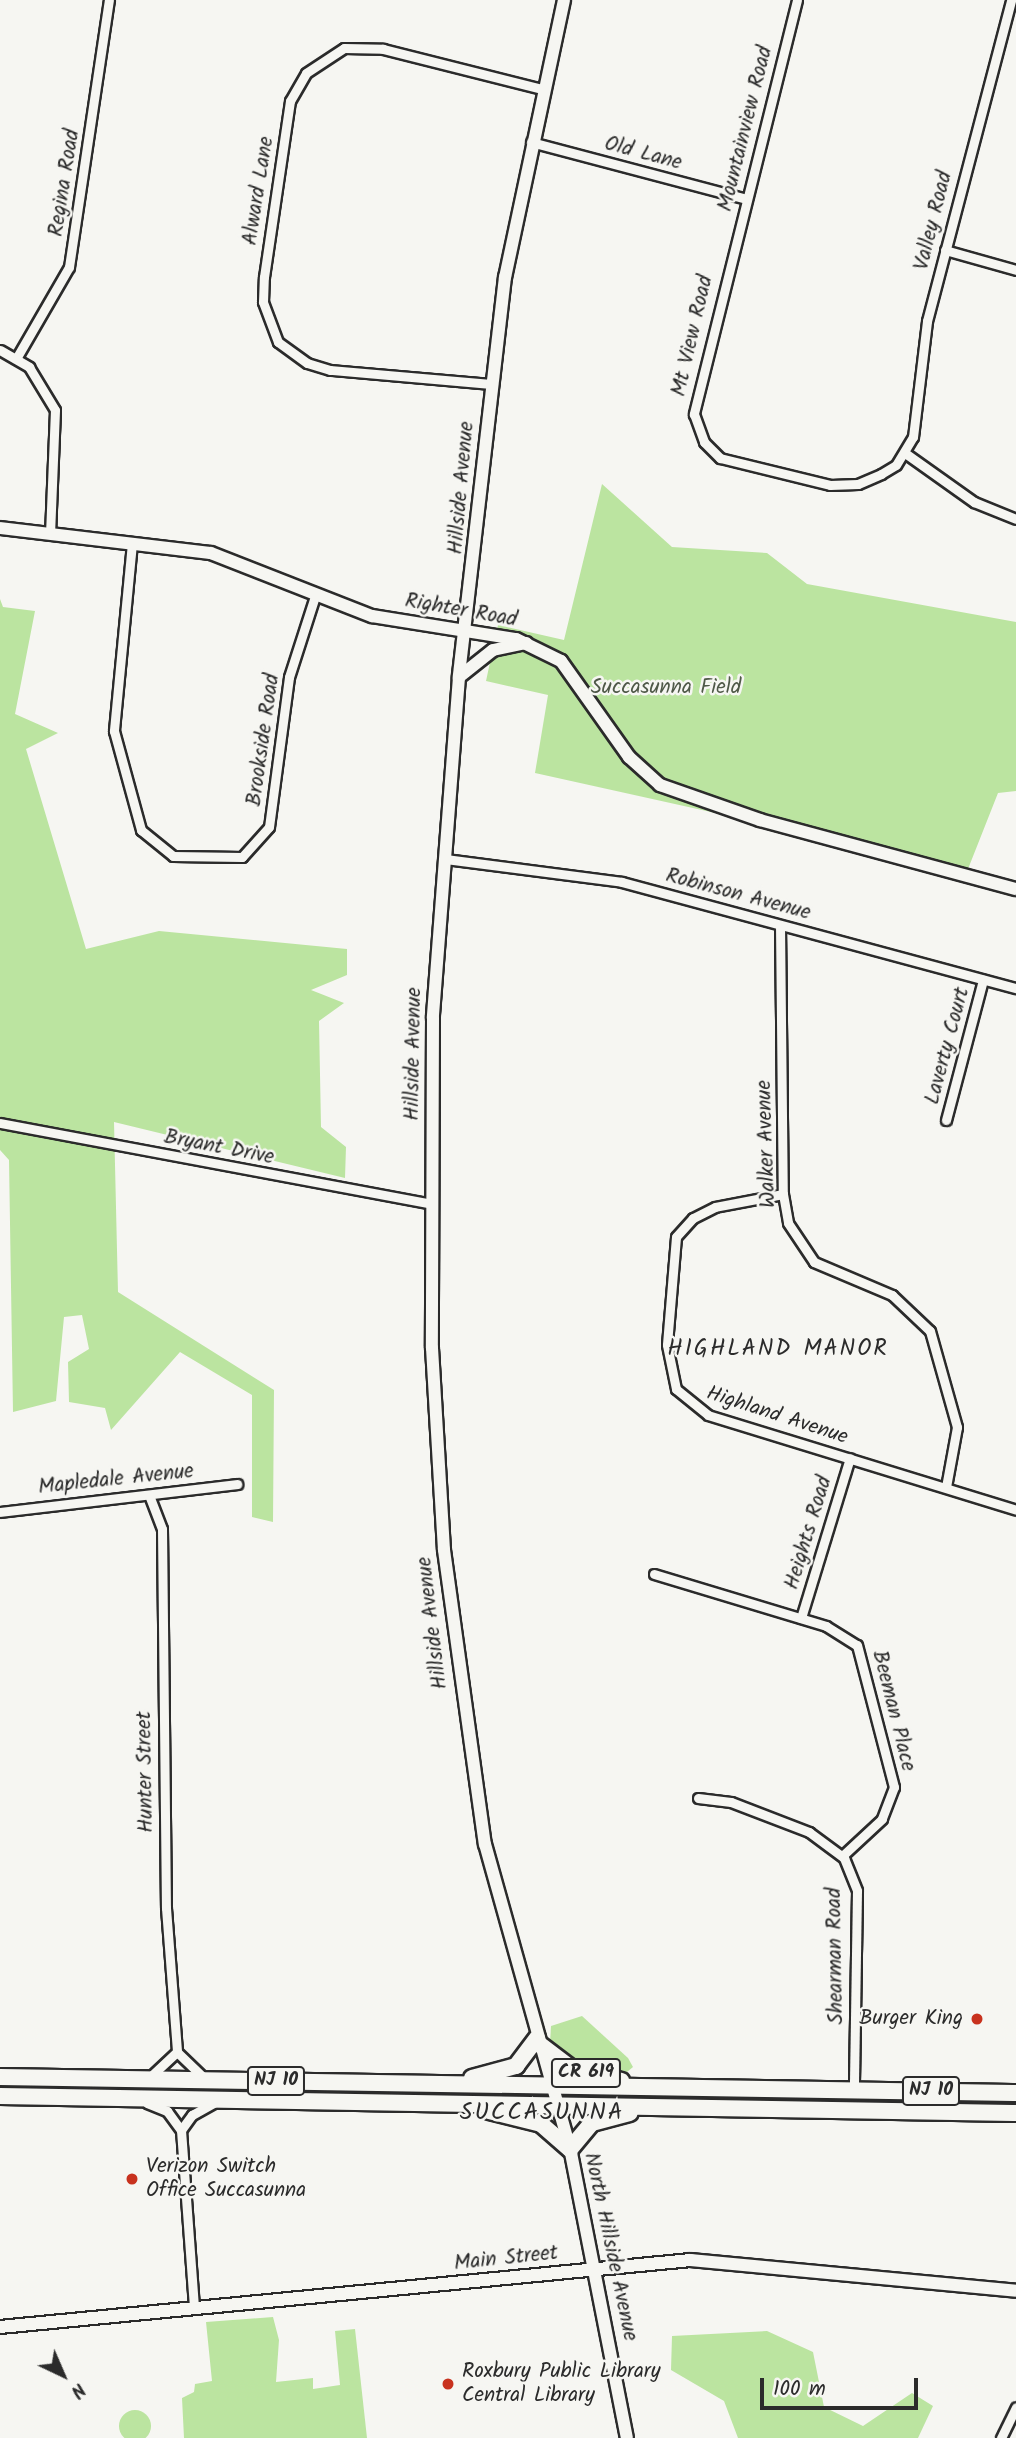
<!DOCTYPE html>
<html>
<head>
<meta charset="utf-8">
<style>
  body { margin:0 }
  #map { position:relative; width:1016px; height:2438px; overflow:hidden; background:#f6f6f2; font-family:Kalam,sans-serif }
  div>[style] { position:absolute }
  .green>* { inset:0; background:#bbe4a0 }
  .round { border-radius:50% }
  .roads { filter:drop-shadow(2px 0 #2b2b2b) drop-shadow(-2px 0 #2b2b2b) drop-shadow(0 2px #2b2b2b) drop-shadow(0 -2px #2b2b2b) }
  .street>* { height:9px; margin:-4.5px; padding:0 4.5px; transform-origin:4.5px; border-radius:4.5px; background:#f6f6f2 }
  .secondary>* { height:12px; margin:-6px; padding:0 6px; transform-origin:6px; border-radius:6px; background:#f6f6f2 }
  .highway>* { height:16px; margin:-8px; padding:0 8px; transform-origin:8px; border-radius:8px; background:#f6f6f2 }
  .dots>* { width:19px; height:19px; translate:-50% -50%; box-sizing:border-box; border:4px solid #f6f6f2; border-radius:50% }
  span { translate:-50% -50%; white-space:nowrap; text-align:center; line-height:1.15; -webkit-text-stroke:5px #f6f6f2; paint-order:stroke }
  .shield-label span { padding:2px 5px; background:#f6f6f2; border:2px solid; border-radius:5px; -webkit-text-stroke-width:0 }
  .shield-label { font-size:19px; color:#2b2b2b; font-weight:700 }
  .street-label { font-size:21px; color:#2b2b2b }
  .park-label { font-size:21px; color:#4f5948 }
  .poi-label { font-size:21px; color:#2b2b2b }
  .right { translate:-100% -50%; text-align:right }
  .left { translate:0 -50%; text-align:left }
  .neighbourhood-label { font-size:23px; color:#2b2b2b; letter-spacing:2px }
  .quarter-label { font-size:24px; color:#2b2b2b; letter-spacing:2px }
  .north { position:absolute; left:28px; top:2340px; width:70px; height:70px; -webkit-text-stroke:5px #f6f6f2; paint-order:stroke; rotate:136deg; font-size:19px; font-weight:700; line-height:28px; text-align:center; color:#2b2b2b }
  .north::after { content:''; display:block; margin:auto; width:24px; height:32px; background:#2b2b2b; clip-path:polygon(50% 0,100% 100%,50% 72%,0 100%) }
  .scale { position:absolute; left:760px; top:2378px; width:158px; height:32px; box-sizing:border-box; border:4px solid #2b2b2b; border-top:0; padding-left:9px; font-size:21px; line-height:24px; white-space:nowrap; color:#2b2b2b; -webkit-text-stroke:5px #f6f6f2; paint-order:stroke }
</style>
</head>
<body>
<div id="map">
  <div class="green">
    <div style="clip-path:polygon(602px 484px,672px 547px,767px 553px,807px 584px,1016px 622px,1016px 791px,998px 793px,968px 869px,535px 773px,548px 695px,486px 681px,498px 625px,564px 640px)"></div>
    <div style="clip-path:polygon(0 599px,3px 607px,35px 611px,15px 714px,58px 733px,26px 749px,86px 949px,159px 931px,347px 949px,347px 975px,311px 990px,344px 1003px,319px 1021px,321px 1127px,346px 1147px,345px 1178px,114px 1122px,118px 1292px,274px 1390px,273px 1522px,252px 1517px,252px 1395px,180px 1352px,111px 1430px,105px 1408px,69px 1402px,68px 1362px,89px 1349px,82px 1315px,64px 1317px,56px 1401px,13px 1412px,9px 1160px,0 1150px)"></div>
    <div style="clip-path:polygon(582px 2016px,628px 2058px,633px 2067px,627px 2072px,576px 2065px,550px 2044px,551px 2026px)"></div>
    <div style="clip-path:polygon(0 2083px,192px 2086px,192px 2094px,0 2091px)"></div>
    <div style="clip-path:polygon(196px 2086px,387px 2090px,387px 2092px,196px 2094px)"></div>
    <div style="clip-path:polygon(273px 2317px,279px 2340px,276px 2382px,313px 2378px,313px 2389px,340px 2385px,335px 2331px,355px 2329px,367px 2438px,184px 2438px,182px 2398px,194px 2392px,195px 2384px,212px 2381px,206px 2322px)"></div>
    <div style="clip-path:polygon(767px 2331px,813px 2352px,824px 2407px,863px 2426px,912px 2393px,933px 2406px,918px 2438px,738px 2438px,724px 2401px,671px 2370px,672px 2336px)"></div>
    <div class="round" style="left:119px;top:2410px;width:32px;height:32px"></div>
  </div>
  <div class="roads">
    <div class="street">
      <div style="left:797px;top:0;width:427px;rotate:104deg"></div>
      <div style="left:694px;top:414px;width:30px;rotate:70deg"></div>
      <div style="left:704px;top:442px;width:23px;rotate:45deg"></div>
      <div style="left:720px;top:458px;width:113px;rotate:13.8deg"></div>
      <div style="left:830px;top:485px;width:28px;rotate:-2deg"></div>
      <div style="left:858px;top:484px;width:25px;rotate:-23deg"></div>
      <div style="left:881px;top:474px;width:17px;rotate:-31deg"></div>
      <div style="left:896px;top:465px;width:33px;rotate:-59deg"></div>
      <div style="left:913px;top:437px;width:117px;rotate:-83.1deg"></div>
      <div style="left:927px;top:321px;width:332px;rotate:-75.3deg"></div>
      <div style="left:531px;top:142px;width:223px;rotate:14.8deg"></div>
      <div style="left:945px;top:250px;width:74px;rotate:15.7deg"></div>
      <div style="left:0;top:350px;width:34px;rotate:30deg"></div>
      <div style="left:29px;top:367px;width:50px;rotate:58.8deg"></div>
      <div style="left:55px;top:410px;width:124px;rotate:92.3deg"></div>
      <div style="left:17px;top:357px;width:104px;rotate:-60deg"></div>
      <div style="left:69px;top:267px;width:270px;rotate:-81.5deg"></div>
      <div style="left:491px;top:384px;width:162px;rotate:-175deg"></div>
      <div style="left:330px;top:370px;width:24px;rotate:-163deg"></div>
      <div style="left:307px;top:363px;width:36px;rotate:-144deg"></div>
      <div style="left:278px;top:342px;width:43px;rotate:-110.6deg"></div>
      <div style="left:263px;top:302px;width:25px;rotate:-88deg"></div>
      <div style="left:264px;top:277px;width:178px;rotate:-81.6deg"></div>
      <div style="left:290px;top:101px;width:32px;rotate:-60deg"></div>
      <div style="left:306px;top:73px;width:45px;rotate:-33.3deg"></div>
      <div style="left:344px;top:48px;width:39px;rotate:1deg"></div>
      <div style="left:383px;top:49px;width:164px;rotate:14.1deg"></div>
      <div style="left:905px;top:453px;width:85px;rotate:35.4deg"></div>
      <div style="left:974px;top:502px;width:45px;rotate:22deg"></div>
      <div style="left:132px;top:543px;width:189px;rotate:95.5deg"></div>
      <div style="left:114px;top:731px;width:103px;rotate:74.7deg"></div>
      <div style="left:141px;top:830px;width:41px;rotate:39.1deg"></div>
      <div style="left:173px;top:856px;width:69px;rotate:0.8deg"></div>
      <div style="left:242px;top:857px;width:40px;rotate:-48deg"></div>
      <div style="left:269px;top:827px;width:151px;rotate:-82.4deg"></div>
      <div style="left:289px;top:677px;width:85px;rotate:-72.2deg"></div>
      <div style="left:446px;top:859px;width:177px;rotate:7.4deg"></div>
      <div style="left:622px;top:882px;width:408px;rotate:15.1deg"></div>
      <div style="left:780px;top:925px;width:269px;rotate:89.4deg"></div>
      <div style="left:783px;top:1194px;width:29px;rotate:80deg"></div>
      <div style="left:788px;top:1223px;width:47px;rotate:56.3deg"></div>
      <div style="left:814px;top:1262px;width:85px;rotate:22.9deg"></div>
      <div style="left:892px;top:1295px;width:52px;rotate:43.5deg"></div>
      <div style="left:930px;top:1331px;width:100px;rotate:74.3deg"></div>
      <div style="left:957px;top:1427px;width:61px;rotate:100.4deg"></div>
      <div style="left:946px;top:1120px;width:145px;rotate:-75.2deg"></div>
      <div style="left:0;top:1123px;width:439px;rotate:10.6deg"></div>
      <div style="left:783px;top:1194px;width:69px;rotate:169.2deg"></div>
      <div style="left:715px;top:1207px;width:25px;rotate:153deg"></div>
      <div style="left:693px;top:1218px;width:25px;rotate:132deg"></div>
      <div style="left:676px;top:1237px;width:108px;rotate:94.8deg"></div>
      <div style="left:667px;top:1345px;width:45px;rotate:78.4deg"></div>
      <div style="left:676px;top:1389px;width:41px;rotate:39.1deg"></div>
      <div style="left:708px;top:1415px;width:322px;rotate:17.1deg"></div>
      <div style="left:149px;top:1495px;width:36px;rotate:69deg"></div>
      <div style="left:162px;top:1529px;width:379px;rotate:89.4deg"></div>
      <div style="left:166px;top:1908px;width:144px;rotate:85.6deg"></div>
      <div style="left:177px;top:2052px;width:35px;rotate:44deg"></div>
      <div style="left:0;top:1512px;width:239px;rotate:-6.7deg"></div>
      <div style="left:654px;top:1574px;width:180px;rotate:16.8deg"></div>
      <div style="left:826px;top:1626px;width:36px;rotate:32deg"></div>
      <div style="left:857px;top:1645px;width:147px;rotate:75.4deg"></div>
      <div style="left:894px;top:1787px;width:34px;rotate:111deg"></div>
      <div style="left:882px;top:1819px;width:54px;rotate:137.2deg"></div>
      <div style="left:801px;top:1618px;width:167px;rotate:-73deg"></div>
      <div style="left:698px;top:1798px;width:33px;rotate:7deg"></div>
      <div style="left:731px;top:1802px;width:84px;rotate:21deg"></div>
      <div style="left:809px;top:1832px;width:44px;rotate:36.6deg"></div>
      <div style="left:844px;top:1858px;width:35px;rotate:68deg"></div>
      <div style="left:857px;top:1891px;width:199px;rotate:90.9deg"></div>
      <div style="left:151px;top:2076px;width:35px;rotate:-43deg"></div>
      <div style="left:147px;top:2103px;width:22px;rotate:22deg"></div>
      <div style="left:167px;top:2111px;width:24px;rotate:54deg"></div>
      <div style="left:181px;top:2130px;width:179px;rotate:85.8deg"></div>
      <div style="left:181px;top:2130px;width:19px;rotate:-54deg"></div>
      <div style="left:192px;top:2115px;width:25px;rotate:-29deg"></div>
      <div style="left:1001px;top:2438px;width:34px;rotate:-64deg"></div>
    </div>
    <div class="secondary">
      <div style="left:564px;top:0;width:283px;rotate:102deg"></div>
      <div style="left:505px;top:277px;width:403px;rotate:96.6deg"></div>
      <div style="left:459px;top:677px;width:342px;rotate:94.4deg"></div>
      <div style="left:433px;top:1018px;width:330px;rotate:90.2deg"></div>
      <div style="left:432px;top:1348px;width:202px;rotate:86.6deg"></div>
      <div style="left:444px;top:1550px;width:297px;rotate:82.1deg"></div>
      <div style="left:485px;top:1844px;width:321px;rotate:74.4deg"></div>
      <div style="left:571px;top:2153px;width:290px;rotate:78.9deg"></div>
      <div style="left:0;top:528px;width:212px;rotate:6.8deg"></div>
      <div style="left:211px;top:553px;width:173px;rotate:21.4deg"></div>
      <div style="left:372px;top:616px;width:146px;rotate:9.1deg"></div>
      <div style="left:516px;top:639px;width:50px;rotate:26.1deg"></div>
      <div style="left:561px;top:661px;width:118px;rotate:54.7deg"></div>
      <div style="left:629px;top:757px;width:42px;rotate:42.1deg"></div>
      <div style="left:660px;top:785px;width:106px;rotate:19.3deg"></div>
      <div style="left:760px;top:820px;width:265px;rotate:15.1deg"></div>
      <div style="left:459px;top:677px;width:43px;rotate:-38.5deg"></div>
      <div style="left:493px;top:650px;width:34px;rotate:-12deg"></div>
      <div style="left:0;top:2327px;width:694px;rotate:-5.54deg"></div>
      <div style="left:691px;top:2260px;width:326px;rotate:5.4deg"></div>
    </div>
    <div class="highway">
      <div style="left:539px;top:2044px;width:40px;rotate:37deg"></div>
      <div style="left:571px;top:2068px;width:52px;rotate:14.6deg"></div>
      <div style="left:0;top:2077px;width:1016px;rotate:0.9deg"></div>
      <div style="left:472px;top:2078px;width:46px;rotate:-15.3deg"></div>
      <div style="left:516px;top:2066px;width:35px;rotate:-53deg"></div>
      <div style="left:0;top:2096px;width:1016px;rotate:0.96deg"></div>
      <div style="left:489px;top:2111px;width:54px;rotate:14deg"></div>
      <div style="left:541px;top:2124px;width:38px;rotate:41deg"></div>
      <div style="left:570px;top:2149px;width:34px;rotate:-50deg"></div>
      <div style="left:592px;top:2123px;width:39px;rotate:-15deg"></div>
    </div>
  </div>
  <div class="dots">
    <div style="left:977px;top:2019px;background:#c8321e"></div>
    <div style="left:132px;top:2179px;background:#c8321e"></div>
    <div style="left:448px;top:2384px;background:#c8321e"></div>
  </div>
  <div class="shield-label">
    <span style="left:586px;top:2073px">CR 619</span>
    <span style="left:276px;top:2081px">NJ 10</span>
    <span style="left:931px;top:2091px">NJ 10</span>
  </div>
  <div class="street-label">
    <span style="left:746px;top:129px;rotate:-76deg">Mountainview Road</span>
    <span style="left:643px;top:154px;rotate:15deg">Old Lane</span>
    <span style="left:65px;top:183px;rotate:-81deg">Regina Road</span>
    <span style="left:259px;top:191px;rotate:-81deg">Alward Lane</span>
    <span style="left:934px;top:221px;rotate:-76deg">Valley Road</span>
    <span style="left:693px;top:336px;rotate:-77deg">Mt View Road</span>
    <span style="left:462px;top:488px;rotate:-85deg">Hillside Avenue</span>
    <span style="left:461px;top:611px;rotate:10deg">Righter Road</span>
    <span style="left:264px;top:740px;rotate:-82deg">Brookside Road</span>
    <span style="left:738px;top:895px;rotate:15deg">Robinson Avenue</span>
    <span style="left:948px;top:1046px;rotate:-75deg">Laverty Court</span>
    <span style="left:414px;top:1054px;rotate:-89deg">Hillside Avenue</span>
    <span style="left:767px;top:1144px;rotate:-92deg">Walker Avenue</span>
    <span style="left:219px;top:1148px;rotate:11deg">Bryant Drive</span>
    <span style="left:777px;top:1416px;rotate:18deg">Highland Avenue</span>
    <span style="left:116px;top:1480px;rotate:-6deg">Mapledale Avenue</span>
    <span style="left:809px;top:1533px;rotate:-73deg">Heights Road</span>
    <span style="left:433px;top:1623px;rotate:-97deg">Hillside Avenue</span>
    <span style="left:893px;top:1711px;rotate:76deg">Beeman Place</span>
    <span style="left:146px;top:1772px;rotate:-91deg">Hunter Street</span>
    <span style="left:836px;top:1956px;rotate:-91deg">Shearman Road</span>
    <span style="left:610px;top:2247px;rotate:78deg">North Hillside Avenue</span>
    <span style="left:506px;top:2259px;rotate:-6deg">Main Street</span>
  </div>
  <div class="park-label">
    <span style="left:666px;top:688px">Succasunna Field</span>
  </div>
  <div class="poi-label">
    <span class="right" style="left:963px;top:2019px">Burger King</span>
    <span class="left" style="left:146px;top:2179px">Verizon Switch<br>Office Succasunna</span>
    <span class="left" style="left:462px;top:2384px">Roxbury Public Library<br>Central Library</span>
  </div>
  <div class="neighbourhood-label">
    <span style="left:778px;top:1349px">HIGHLAND MANOR</span>
  </div>
  <div class="quarter-label">
    <span style="left:542px;top:2113px">SUCCASUNNA</span>
  </div>
  <div class="north">N</div>
  <div class="scale">100 m</div>
</div>
</body>
</html>
